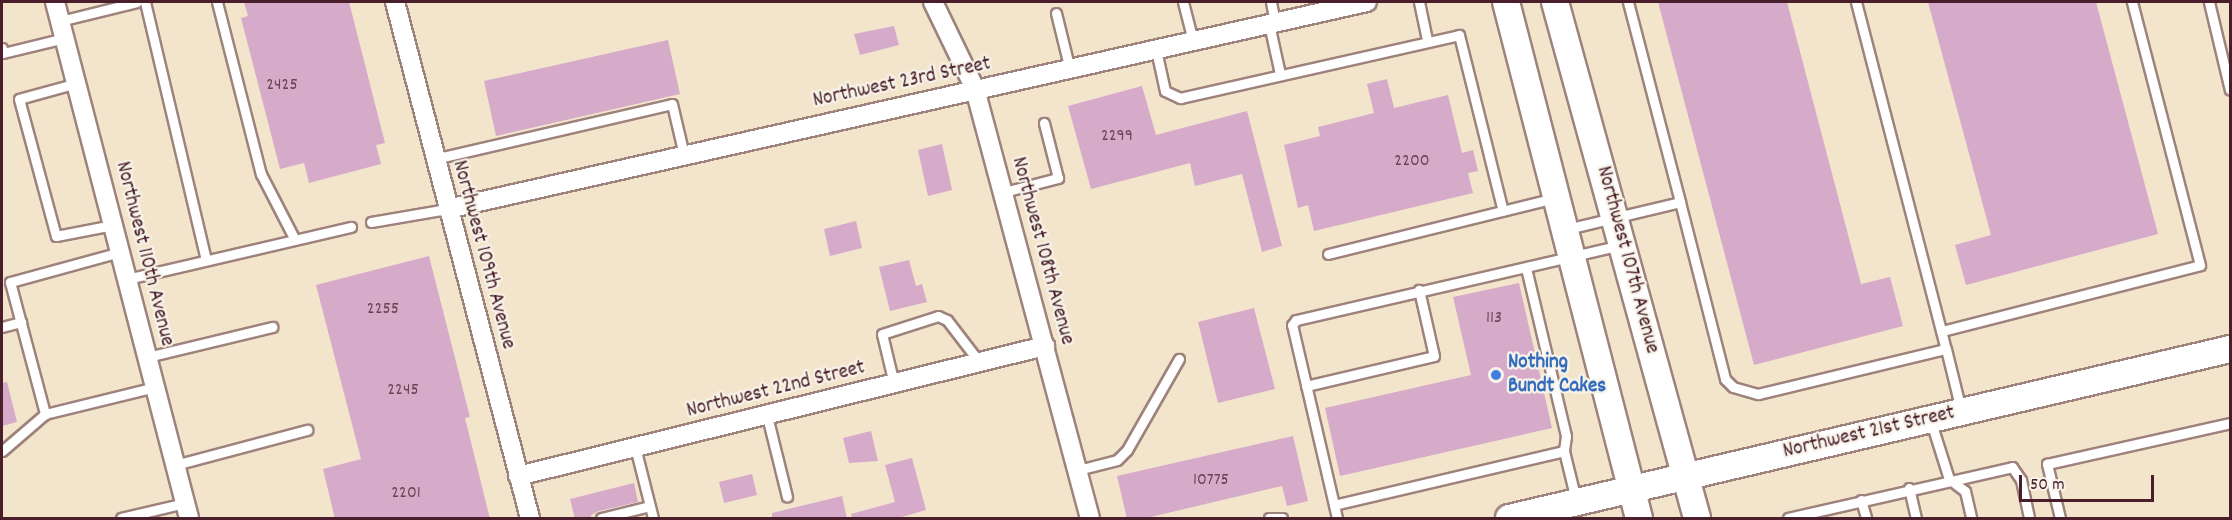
<!DOCTYPE html>
<html>
<head>
<meta charset="utf-8">
<style>
  body { margin:0 }
  #map { position:relative; width:2232px; height:520px; overflow:hidden; background:#f3e4cc; font-family:Dekko,sans-serif }
  div>[style] { position:absolute }
  .building>* { inset:0; background:#d6abca }
  .roads { filter:drop-shadow(2px 0 #9e827c) drop-shadow(-2px 0 #9e827c) drop-shadow(0 2px #9e827c) drop-shadow(0 -2px #9e827c) }
  .lane>* { height:9px; margin:-4.5px; padding:0 4.5px; transform-origin:4.5px; border-radius:4.5px; background:#fff }
  .street>* { height:18px; margin:-9px; padding:0 9px; transform-origin:9px; border-radius:9px; background:#fff }
  .secondary>* { height:26px; margin:-13px; padding:0 13px; transform-origin:13px; border-radius:13px; background:#fff }
  .dots>* { width:16px; height:16px; translate:-50% -50%; box-sizing:border-box; border:3px solid #f7f3e8; border-radius:50% }
  span { translate:-50% -50%; white-space:nowrap; text-align:center; line-height:1.15; -webkit-text-stroke:4.5px #f7f3e8; paint-order:stroke }
  .number-label { font-size:18px; color:#6d4253 }
  .number-label span { -webkit-text-stroke-width:0 }
  .street-label { font-size:21px; color:#4a1f2b }
  .shop-label { font-size:21px; color:#366cbe; font-weight:700 }
  .left { translate:0 -50%; text-align:left }
  .frame { position:absolute; inset:0; border:3px solid #4a1f2b; pointer-events:none }
  .scale { position:absolute; left:2019px; top:475px; width:135px; height:27px; box-sizing:border-box; border:3px solid #4a1f2b; border-top:0; padding-left:8px; font-size:18px; line-height:21px; white-space:nowrap; color:#4a1f2b; -webkit-text-stroke:4px #f7f3e8; paint-order:stroke }
</style>
</head>
<body>
<div id="map">
  <div class="building">
    <div style="clip-path:polygon(244px 2px,349px 2px,385px 143px,376px 145px,381px 164px,309px 183px,304px 163px,280px 169px,241px 18px,248px 16px)"></div>
    <div style="clip-path:polygon(1658px 2px,1787px 2px,1861px 284px,1890px 277px,1903px 326px,1754px 365px)"></div>
    <div style="clip-path:polygon(1928px 2px,2096px 2px,2158px 234px,1966px 285px,1955px 245px,1991px 235px)"></div>
    <div style="clip-path:polygon(894px 26px,899px 45px,860px 55px,854px 34px)"></div>
    <div style="clip-path:polygon(668px 40px,680px 94px,496px 136px,484px 81px)"></div>
    <div style="clip-path:polygon(1387px 79px,1394px 108px,1448px 95px,1462px 153px,1473px 150px,1478px 171px,1468px 173px,1473px 193px,1314px 231px,1308px 205px,1298px 208px,1284px 145px,1320px 136px,1318px 127px,1374px 113px,1367px 84px)"></div>
    <div style="clip-path:polygon(1142px 86px,1156px 135px,1247px 111px,1282px 246px,1262px 252px,1242px 174px,1195px 186px,1190px 163px,1091px 189px,1068px 106px)"></div>
    <div style="clip-path:polygon(942px 144px,952px 190px,928px 196px,918px 150px)"></div>
    <div style="clip-path:polygon(856px 221px,862px 248px,830px 256px,824px 229px)"></div>
    <div style="clip-path:polygon(429px 256px,470px 417px,465px 418px,490px 519px,335px 519px,323px 469px,361px 459px,316px 285px)"></div>
    <div style="clip-path:polygon(909px 260px,916px 286px,922px 284px,927px 302px,890px 311px,879px 267px)"></div>
    <div style="clip-path:polygon(1519px 283px,1552px 428px,1340px 476px,1325px 408px,1471px 375px,1453px 297px)"></div>
    <div style="clip-path:polygon(1254px 308px,1275px 389px,1218px 403px,1198px 322px)"></div>
    <div style="clip-path:polygon(7px 382px,17px 422px,2px 426px,2px 383px)"></div>
    <div style="clip-path:polygon(871px 431px,878px 461px,849px 463px,843px 438px)"></div>
    <div style="clip-path:polygon(1293px 436px,1308px 501px,1287px 506px,1282px 486px,1142px 519px,1127px 519px,1117px 476px)"></div>
    <div style="clip-path:polygon(912px 458px,926px 510px,895px 519px,852px 519px,851px 514px,895px 502px,885px 465px)"></div>
    <div style="clip-path:polygon(752px 474px,757px 495px,724px 503px,719px 482px)"></div>
    <div style="clip-path:polygon(634px 483px,638px 502px,599px 511px,591px 515px,592px 519px,575px 519px,570px 499px)"></div>
    <div style="clip-path:polygon(842px 496px,847px 519px,772px 519px,772px 513px)"></div>
  </div>
  <div class="roads">
    <div class="lane">
      <div style="left:145px;top:2px;width:265px;rotate:76.7deg"></div>
      <div style="left:217px;top:2px;width:178px;rotate:75.7deg"></div>
      <div style="left:261px;top:174px;width:72px;rotate:62.7deg"></div>
      <div style="left:1183px;top:2px;width:40px;rotate:75.6deg"></div>
      <div style="left:1271px;top:2px;width:20px;rotate:79deg"></div>
      <div style="left:1419px;top:2px;width:39px;rotate:78deg"></div>
      <div style="left:1628px;top:2px;width:207px;rotate:75.4deg"></div>
      <div style="left:1856px;top:2px;width:358px;rotate:75.5deg"></div>
      <div style="left:2209px;top:2px;width:90px;rotate:76.6deg"></div>
      <div style="left:1056px;top:13px;width:59px;rotate:76.2deg"></div>
      <div style="left:60px;top:21px;width:79px;rotate:-13.9deg"></div>
      <div style="left:1269px;top:24px;width:51px;rotate:77.6deg"></div>
      <div style="left:2px;top:48px;width:5px;rotate:79deg"></div>
      <div style="left:3px;top:53px;width:64px;rotate:-13.6deg"></div>
      <div style="left:1156px;top:50px;width:42px;rotate:77.6deg"></div>
      <div style="left:1165px;top:91px;width:17px;rotate:25deg"></div>
      <div style="left:1180px;top:98px;width:286px;rotate:-12.7deg"></div>
      <div style="left:1459px;top:35px;width:181px;rotate:76deg"></div>
      <div style="left:77px;top:83px;width:60px;rotate:164.6deg"></div>
      <div style="left:19px;top:99px;width:142px;rotate:74.9deg"></div>
      <div style="left:56px;top:236px;width:58px;rotate:-10.9deg"></div>
      <div style="left:434px;top:159px;width:244px;rotate:-13deg"></div>
      <div style="left:672px;top:104px;width:52px;rotate:76.8deg"></div>
      <div style="left:1004px;top:192px;width:56px;rotate:-14.5deg"></div>
      <div style="left:1058px;top:178px;width:57px;rotate:-104.3deg"></div>
      <div style="left:371px;top:222px;width:77px;rotate:-9.7deg"></div>
      <div style="left:1567px;top:229px;width:116px;rotate:-13.4deg"></div>
      <div style="left:1680px;top:202px;width:183px;rotate:75.7deg"></div>
      <div style="left:1725px;top:379px;width:11px;rotate:45deg"></div>
      <div style="left:1733px;top:387px;width:26px;rotate:16deg"></div>
      <div style="left:1758px;top:394px;width:193px;rotate:-13.5deg"></div>
      <div style="left:1946px;top:349px;width:63px;rotate:76.2deg"></div>
      <div style="left:120px;top:252px;width:114px;rotate:164.7deg"></div>
      <div style="left:10px;top:282px;width:137px;rotate:75.1deg"></div>
      <div style="left:45px;top:414px;width:113px;rotate:-13.8deg"></div>
      <div style="left:1328px;top:254px;width:233px;rotate:-13.9deg"></div>
      <div style="left:1526px;top:268px;width:173px;rotate:76.6deg"></div>
      <div style="left:1566px;top:436px;width:15px;rotate:98deg"></div>
      <div style="left:1564px;top:451px;width:236px;rotate:166.8deg"></div>
      <div style="left:1334px;top:505px;width:185px;rotate:-103.1deg"></div>
      <div style="left:1292px;top:325px;width:6px;rotate:-51deg"></div>
      <div style="left:1296px;top:320px;width:333px;rotate:-13deg"></div>
      <div style="left:127px;top:279px;width:230px;rotate:-13.1deg"></div>
      <div style="left:2px;top:327px;width:20px;rotate:-15deg"></div>
      <div style="left:1942px;top:331px;width:266px;rotate:-14.3deg"></div>
      <div style="left:2200px;top:265px;width:272px;rotate:-104.5deg"></div>
      <div style="left:147px;top:357px;width:129px;rotate:-13.5deg"></div>
      <div style="left:894px;top:384px;width:51px;rotate:-103.5deg"></div>
      <div style="left:882px;top:334px;width:59px;rotate:-17.8deg"></div>
      <div style="left:938px;top:316px;width:10px;rotate:24deg"></div>
      <div style="left:947px;top:320px;width:54px;rotate:52.5deg"></div>
      <div style="left:1306px;top:386px;width:131px;rotate:-13.2deg"></div>
      <div style="left:1434px;top:356px;width:68px;rotate:-102.8deg"></div>
      <div style="left:767px;top:416px;width:83px;rotate:76.1deg"></div>
      <div style="left:1931px;top:422px;width:60px;rotate:72.5deg"></div>
      <div style="left:1949px;top:479px;width:20px;rotate:37deg"></div>
      <div style="left:1965px;top:491px;width:28px;rotate:77deg"></div>
      <div style="left:635px;top:447px;width:73px;rotate:75.8deg"></div>
      <div style="left:2px;top:451px;width:57px;rotate:-40.7deg"></div>
      <div style="left:1564px;top:451px;width:50px;rotate:76.2deg"></div>
      <div style="left:175px;top:465px;width:137px;rotate:-14.9deg"></div>
      <div style="left:1078px;top:470px;width:40px;rotate:-14.4deg"></div>
      <div style="left:1117px;top:460px;width:14px;rotate:-45deg"></div>
      <div style="left:1127px;top:450px;width:105px;rotate:-60.3deg"></div>
      <div style="left:1909px;top:488px;width:31px;rotate:77deg"></div>
      <div style="left:1861px;top:500px;width:19px;rotate:74deg"></div>
      <div style="left:1334px;top:505px;width:13px;rotate:77deg"></div>
      <div style="left:121px;top:518px;width:66px;rotate:-13.2deg"></div>
      <div style="left:601px;top:518px;width:50px;rotate:-13.8deg"></div>
      <div style="left:1269px;top:518px;width:13px"></div>
      <div style="left:1788px;top:518px;width:230px;rotate:-12.8deg"></div>
      <div style="left:2012px;top:467px;width:16px;rotate:55deg"></div>
      <div style="left:2021px;top:480px;width:39px;rotate:78deg"></div>
      <div style="left:2060px;top:518px;width:56px;rotate:-103.5deg"></div>
      <div style="left:2047px;top:464px;width:188px;rotate:-12.6deg"></div>
    </div>
    <div class="street">
      <div style="left:55px;top:2px;width:533px;rotate:75.44deg"></div>
      <div style="left:395px;top:2px;width:533px;rotate:75.34deg"></div>
      <div style="left:933px;top:2px;width:97px;rotate:64.2deg"></div>
      <div style="left:975px;top:89px;width:444px;rotate:75deg"></div>
      <div style="left:447px;top:209px;width:943px;rotate:-12.68deg"></div>
      <div style="left:518px;top:476px;width:543px;rotate:-13.86deg"></div>
    </div>
    <div class="secondary">
      <div style="left:1506px;top:2px;width:533px;rotate:75.55deg"></div>
      <div style="left:1555px;top:2px;width:535px;rotate:74.61deg"></div>
      <div style="left:1509px;top:518px;width:741px;rotate:-13.19deg"></div>
    </div>
  </div>
  <div class="dots">
    <div style="left:1496px;top:375px;background:#3f7fe0"></div>
  </div>
  <div class="number-label">
    <span style="left:282px;top:86px">2425</span>
    <span style="left:1117px;top:137px">2299</span>
    <span style="left:1412px;top:162px">2200</span>
    <span style="left:383px;top:310px">2255</span>
    <span style="left:1494px;top:319px">113</span>
    <span style="left:403px;top:391px">2245</span>
    <span style="left:1211px;top:481px">10775</span>
    <span style="left:406px;top:494px">2201</span>
  </div>
  <div class="street-label">
    <span style="left:902px;top:83px;rotate:-12deg">Northwest 23rd Street</span>
    <span style="left:1042px;top:251px;rotate:75deg">Northwest 108th Avenue</span>
    <span style="left:144px;top:254px;rotate:76deg">Northwest 110th Avenue</span>
    <span style="left:483px;top:255px;rotate:75deg">Northwest 109th Avenue</span>
    <span style="left:1627px;top:260px;rotate:75deg">Northwest 107th Avenue</span>
    <span style="left:776px;top:390px;rotate:-14deg">Northwest 22nd Street</span>
    <span style="left:1869px;top:433px;rotate:-13deg">Northwest 21st Street</span>
  </div>
  <div class="shop-label">
    <span class="left" style="left:1508px;top:375px">Nothing<br>Bundt Cakes</span>
  </div>
  <div class="frame"></div>
  <div class="scale">50 m</div>
</div>
</body>
</html>
